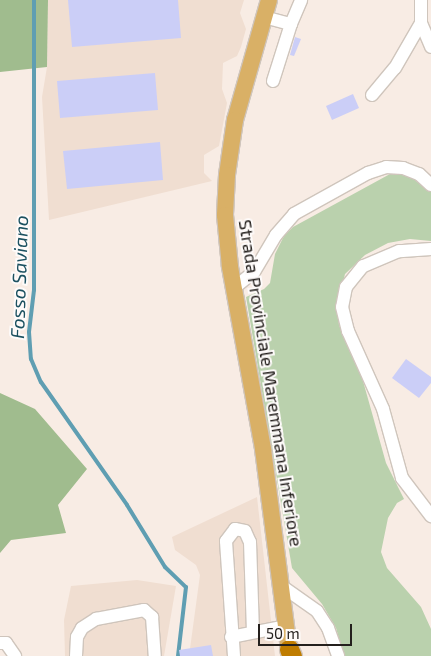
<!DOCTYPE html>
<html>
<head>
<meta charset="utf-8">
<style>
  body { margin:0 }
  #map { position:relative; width:431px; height:656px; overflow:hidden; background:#f8ece4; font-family:"Exo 2",sans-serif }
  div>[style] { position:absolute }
  .built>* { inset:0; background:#f0ded1 }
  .green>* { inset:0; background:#bad1ad }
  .forest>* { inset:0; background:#a0bc8e }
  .stream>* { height:4px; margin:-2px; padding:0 2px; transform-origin:2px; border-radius:2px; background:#5f9eb2 }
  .building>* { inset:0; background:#cbcef7 }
  .roads { filter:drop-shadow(1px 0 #cfc5bc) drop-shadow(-1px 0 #cfc5bc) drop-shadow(0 1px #cfc5bc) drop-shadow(0 -1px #cfc5bc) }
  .minor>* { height:12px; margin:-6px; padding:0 6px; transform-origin:6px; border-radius:6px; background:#fff }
  .major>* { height:16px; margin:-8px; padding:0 8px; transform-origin:8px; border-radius:8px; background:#d9b066 }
  .highway>* { height:19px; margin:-9.5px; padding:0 9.5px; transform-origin:9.5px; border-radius:9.5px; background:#bf7c00 }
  span { translate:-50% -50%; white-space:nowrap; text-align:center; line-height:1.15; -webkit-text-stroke:4px #fefbfa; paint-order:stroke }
  .street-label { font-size:18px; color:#24201d }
  .water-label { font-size:19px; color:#1c5160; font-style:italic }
  .scale { position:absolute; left:258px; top:624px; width:94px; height:22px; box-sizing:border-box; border:2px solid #24201d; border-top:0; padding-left:6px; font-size:15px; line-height:18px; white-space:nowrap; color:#24201d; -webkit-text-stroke:4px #fefbfa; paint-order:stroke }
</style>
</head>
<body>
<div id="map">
  <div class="built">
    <div style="clip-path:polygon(48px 0,244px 0,240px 13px,246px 29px,241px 47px,237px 56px,223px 63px,222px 89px,227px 103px,219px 146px,204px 155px,204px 173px,212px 181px,49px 220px,42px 97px,47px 67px)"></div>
    <div style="clip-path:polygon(257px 497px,275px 656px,189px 656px,200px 575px,196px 565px,175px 550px,172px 537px)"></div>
    <div style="clip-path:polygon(137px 580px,176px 586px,164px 656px,65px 656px,64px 620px,71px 586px)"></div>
  </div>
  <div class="green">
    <div style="clip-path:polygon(390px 174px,408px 175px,431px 192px,431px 241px,410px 239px,388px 243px,365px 255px,345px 274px,337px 308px,339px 325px,363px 381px,386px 463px,404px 499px,397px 503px,388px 518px,381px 552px,387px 568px,421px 607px,431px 629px,431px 656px,344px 656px,336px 628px,322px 604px,292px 568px,246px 297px,264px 289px,270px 283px,275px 254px,284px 236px,293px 227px)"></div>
  </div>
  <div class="forest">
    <div style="clip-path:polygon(0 0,48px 0,47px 67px,0 72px)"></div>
    <div style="clip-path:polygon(0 393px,35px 409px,87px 469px,58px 505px,66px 533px,11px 540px,0 553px)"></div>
  </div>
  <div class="stream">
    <div style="left:34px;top:0;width:290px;rotate:90deg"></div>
    <div style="left:34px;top:290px;width:42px;rotate:96.8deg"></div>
    <div style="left:29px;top:332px;width:27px;rotate:86deg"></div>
    <div style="left:31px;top:359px;width:25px;rotate:67deg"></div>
    <div style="left:41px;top:382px;width:150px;rotate:55deg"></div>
    <div style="left:127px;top:505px;width:73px;rotate:58.5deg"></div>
    <div style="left:165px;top:567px;width:29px;rotate:44deg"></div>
    <div style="left:186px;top:587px;width:69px;rotate:96.6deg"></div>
  </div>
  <div class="building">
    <div style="clip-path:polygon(68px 0,178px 0,181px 38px,72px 47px)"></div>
    <div style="clip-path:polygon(295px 37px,301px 39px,294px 56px,290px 55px)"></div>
    <div style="clip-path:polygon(155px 73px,158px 110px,60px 118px,57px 81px)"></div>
    <div style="clip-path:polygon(353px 94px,359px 108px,332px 120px,326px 106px)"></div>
    <div style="clip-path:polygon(160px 142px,163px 180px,67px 189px,63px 151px)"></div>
    <div style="clip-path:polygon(406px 359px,431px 377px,431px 383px,419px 398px,392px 378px)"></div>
    <div style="clip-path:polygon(211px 645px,213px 656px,180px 656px,179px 650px)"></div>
  </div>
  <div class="roads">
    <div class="minor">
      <div style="left:421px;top:0;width:23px;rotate:90deg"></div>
      <div style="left:421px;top:23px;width:26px;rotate:67deg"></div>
      <div style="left:264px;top:17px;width:28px;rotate:15deg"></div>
      <div style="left:291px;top:24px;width:26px;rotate:-67deg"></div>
      <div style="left:273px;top:81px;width:60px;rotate:-72.5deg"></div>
      <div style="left:372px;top:95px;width:35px;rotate:-50deg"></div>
      <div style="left:395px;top:68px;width:52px;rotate:-60deg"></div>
      <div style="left:431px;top:249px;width:32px;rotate:176deg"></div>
      <div style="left:399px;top:251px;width:39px;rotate:157deg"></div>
      <div style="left:363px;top:266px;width:27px;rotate:129deg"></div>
      <div style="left:346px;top:287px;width:20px;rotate:101deg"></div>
      <div style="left:342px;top:307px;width:25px;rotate:76deg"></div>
      <div style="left:348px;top:331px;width:85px;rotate:65.8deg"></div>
      <div style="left:383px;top:409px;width:72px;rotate:74.6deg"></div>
      <div style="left:402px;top:478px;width:48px;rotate:52.7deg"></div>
      <div style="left:234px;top:288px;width:26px;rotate:-39deg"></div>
      <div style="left:254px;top:272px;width:43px;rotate:-59.3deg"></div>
      <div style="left:276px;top:235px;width:28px;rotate:-49deg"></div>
      <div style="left:294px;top:214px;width:85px;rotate:-29deg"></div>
      <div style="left:368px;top:173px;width:19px;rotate:-18deg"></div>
      <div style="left:386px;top:167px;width:17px;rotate:3deg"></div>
      <div style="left:403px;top:168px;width:17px;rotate:21deg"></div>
      <div style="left:419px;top:174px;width:16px;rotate:43deg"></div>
      <div style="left:280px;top:585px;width:45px;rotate:35.1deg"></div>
      <div style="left:317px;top:611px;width:20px;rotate:57deg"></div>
      <div style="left:328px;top:628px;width:30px;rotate:70deg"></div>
      <div style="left:231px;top:637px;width:56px;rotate:-11.3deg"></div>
      <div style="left:0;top:643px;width:6px"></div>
      <div style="left:6px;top:643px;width:16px;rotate:55deg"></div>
      <div style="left:76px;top:656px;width:19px;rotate:-87deg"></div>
      <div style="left:77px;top:637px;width:10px;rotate:-61deg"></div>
      <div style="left:82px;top:628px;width:17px;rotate:-33deg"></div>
      <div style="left:96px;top:619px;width:49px;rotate:-10.6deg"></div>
      <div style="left:144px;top:610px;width:11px;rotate:41deg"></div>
      <div style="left:152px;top:617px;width:39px;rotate:86deg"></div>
      <div style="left:234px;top:656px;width:115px;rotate:-94deg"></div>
      <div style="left:226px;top:541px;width:15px;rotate:-53deg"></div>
      <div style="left:235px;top:529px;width:10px;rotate:11deg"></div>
      <div style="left:245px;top:531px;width:12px;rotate:66deg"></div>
      <div style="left:250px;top:542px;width:90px;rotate:88.1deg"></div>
    </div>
    <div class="major">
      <div style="left:269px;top:0;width:125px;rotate:105.8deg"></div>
      <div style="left:235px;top:120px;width:56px;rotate:98.3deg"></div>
      <div style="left:227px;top:175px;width:40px;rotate:92.9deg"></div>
      <div style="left:225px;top:215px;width:52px;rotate:84.5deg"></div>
      <div style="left:230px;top:267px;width:185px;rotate:79.7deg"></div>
      <div style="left:263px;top:449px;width:209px;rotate:82.6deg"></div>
    </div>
    <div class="highway">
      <div style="left:289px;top:649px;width:8px;rotate:67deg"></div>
    </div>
  </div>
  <div class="street-label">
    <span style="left:271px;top:383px;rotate:81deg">Strada Provinciale Maremmana Inferiore</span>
  </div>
  <div class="water-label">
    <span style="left:19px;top:277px;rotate:-88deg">Fosso Saviano</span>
  </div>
  <div class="scale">50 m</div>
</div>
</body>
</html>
